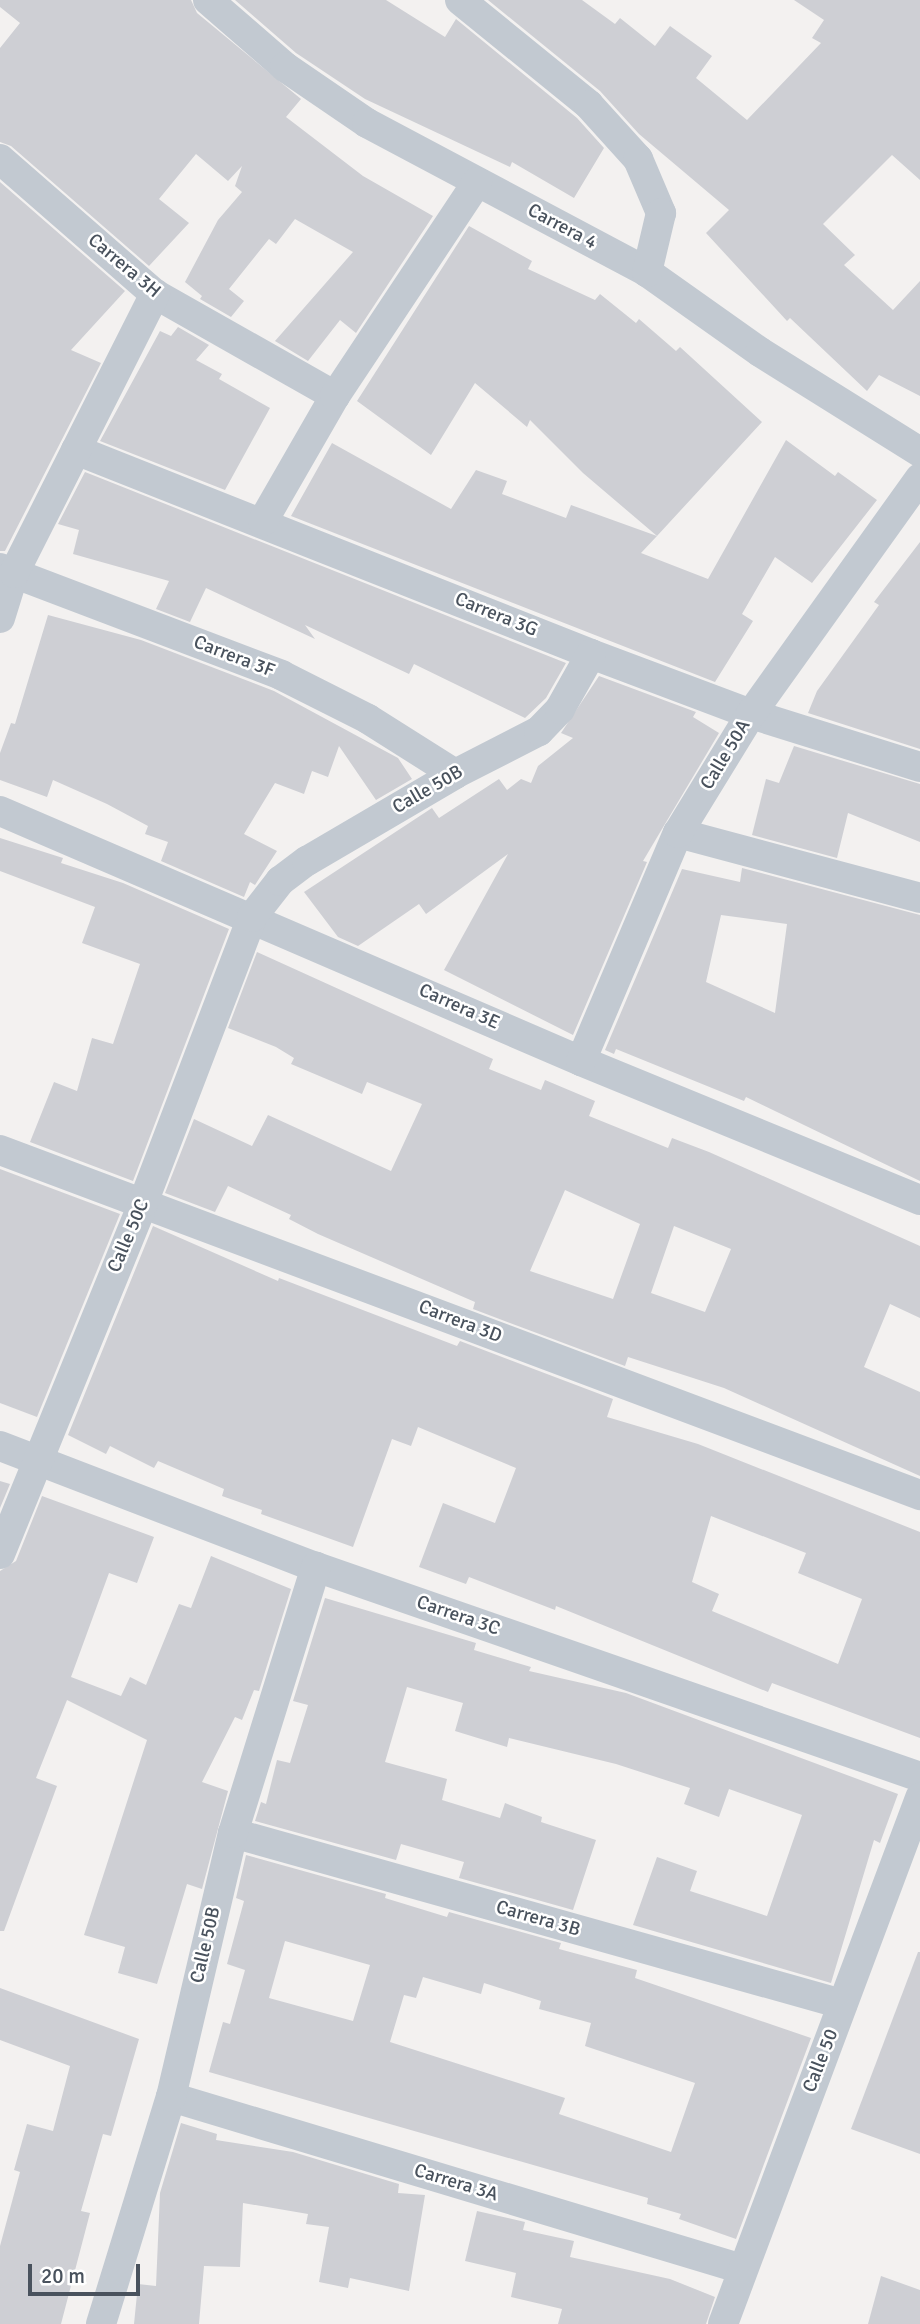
<!DOCTYPE html>
<html>
<head>
<meta charset="utf-8">
<style>
  body { margin:0 }
  #map { position:relative; width:920px; height:2324px; overflow:hidden; background:#f3f1f0; font-family:Signika,sans-serif }
  div>[style] { position:absolute }
  .building>* { inset:0; background:#cecfd4 }
  .minor>* { height:30px; margin:-15px; padding:0 15px; transform-origin:15px; border-radius:15px; background:#c2c9d1 }
  span { translate:-50% -50%; white-space:nowrap; text-align:center; line-height:1.15; -webkit-text-stroke:5px #fff; paint-order:stroke }
  .street-label { font-size:19px; color:#49525d }
  .scale { position:absolute; left:28px; top:2264px; width:112px; height:32px; box-sizing:border-box; border:4px solid #49525d; border-top:0; padding-left:9px; font-size:21px; line-height:24px; white-space:nowrap; color:#49525d; -webkit-text-stroke:5px #fff; paint-order:stroke }
</style>
</head>
<body>
<div id="map">
  <div class="building">
    <div style="clip-path:polygon(0 0,191px 0,197px 13px,301px 99px,286px 117px,363px 176px,433px 216px,356px 333px,340px 320px,308px 361px,275px 341px,353px 252px,295px 219px,276px 244px,269px 239px,229px 289px,244px 301px,231px 317px,200px 299px,202px 296px,185px 282px,218px 220px,242px 192px,235px 186px,242px 166px,228px 181px,196px 154px,159px 199px,189px 223px,149px 266px,11px 146px,0 142px,0 48px,20px 23px,0 7px)"></div>
    <div style="clip-path:polygon(235px 0,386px 0,445px 37px,456px 19px,577px 118px,604px 148px,574px 198px,512px 162px,510px 167px,365px 99px,296px 53px)"></div>
    <div style="clip-path:polygon(488px 0,582px 0,615px 24px,620px 18px,655px 46px,670px 26px,712px 56px,696px 78px,747px 120px,821px 43px,812px 38px,824px 20px,794px 0,920px 0,920px 180px,892px 155px,823px 224px,855px 255px,844px 265px,893px 310px,920px 281px,920px 396px,879px 375px,867px 391px,790px 318px,787px 321px,706px 233px,729px 210px,639px 134px,600px 91px)"></div>
    <div style="clip-path:polygon(0 182px,125px 291px,71px 350px,101px 363px,5px 551px,0 551px)"></div>
    <div style="clip-path:polygon(469px 226px,532px 261px,528px 269px,595px 300px,600px 294px,636px 323px,639px 319px,676px 351px,680px 347px,762px 422px,657px 536px,583px 473px,530px 420px,527px 427px,475px 383px,431px 455px,357px 401px)"></div>
    <div style="clip-path:polygon(178px 327px,209px 345px,196px 360px,222px 374px,219px 379px,270px 408px,225px 490px,100px 441px,160px 331px,171px 336px)"></div>
    <div style="clip-path:polygon(786px 440px,835px 476px,838px 472px,877px 500px,812px 583px,775px 557px,742px 614px,753px 621px,715px 682px,291px 516px,332px 443px,451px 509px,476px 470px,507px 481px,502px 494px,566px 518px,571px 505px,657px 536px,641px 553px,708px 579px)"></div>
    <div style="clip-path:polygon(85px 472px,566px 663px,546px 698px,525px 718px,414px 664px,409px 674px,305px 625px,315px 639px,206px 588px,190px 622px,156px 609px,169px 581px,73px 554px,79px 530px,58px 524px)"></div>
    <div style="clip-path:polygon(920px 542px,920px 749px,808px 713px,817px 691px,879px 605px,874px 602px)"></div>
    <div style="clip-path:polygon(48px 615px,141px 640px,274px 691px,398px 758px,412px 779px,376px 800px,339px 746px,328px 777px,312px 771px,304px 794px,275px 783px,244px 834px,277px 851px,255px 885px,250px 882px,244px 897px,161px 861px,168px 842px,145px 834px,148px 826px,107px 804px,53px 780px,47px 797px,0 780px,0 753px,11px 723px,15px 724px)"></div>
    <div style="clip-path:polygon(599px 676px,696px 712px,693px 717px,719px 733px,643px 861px,647px 862px,573px 1035px,444px 970px,508px 854px,426px 914px,419px 904px,358px 946px,338px 937px,304px 892px,432px 808px,439px 818px,499px 779px,507px 790px,521px 779px,531px 783px,538px 766px,573px 738px,561px 733px)"></div>
    <div style="clip-path:polygon(794px 746px,920px 784px,920px 842px,848px 813px,837px 858px,752px 835px,766px 779px,779px 783px)"></div>
    <div style="clip-path:polygon(0 838px,63px 858px,61px 863px,123px 883px,229px 929px,133px 1181px,30px 1142px,54px 1082px,77px 1091px,92px 1038px,113px 1044px,140px 964px,82px 943px,95px 907px,0 871px)"></div>
    <div style="clip-path:polygon(evenodd,742px 868px,920px 915px,920px 1181px,746px 1097px,744px 1101px,616px 1049px,614px 1054px,605px 1050px,682px 869px,740px 882px,742px 868px,721px 915px,787px 924px,775px 1013px,706px 982px,721px 915px)"></div>
    <div style="clip-path:polygon(evenodd,257px 952px,493px 1059px,489px 1069px,541px 1090px,545px 1080px,595px 1101px,589px 1116px,668px 1148px,672px 1138px,709px 1152px,920px 1246px,920px 1318px,890px 1304px,864px 1367px,920px 1392px,920px 1476px,724px 1388px,628px 1357px,625px 1366px,473px 1309px,475px 1302px,318px 1234px,289px 1219px,291px 1215px,228px 1186px,215px 1212px,165px 1193px,194px 1119px,252px 1146px,268px 1115px,391px 1171px,422px 1104px,367px 1082px,362px 1094px,291px 1064px,294px 1058px,276px 1047px,228px 1028px,257px 952px,565px 1190px,640px 1224px,613px 1299px,530px 1271px,565px 1190px,257px 952px,674px 1226px,731px 1249px,705px 1312px,651px 1293px,674px 1226px)"></div>
    <div style="clip-path:polygon(0 1169px,120px 1214px,37px 1417px,0 1403px)"></div>
    <div style="clip-path:polygon(evenodd,153px 1226px,278px 1281px,279px 1278px,457px 1346px,460px 1341px,613px 1399px,607px 1417px,698px 1444px,920px 1532px,920px 1738px,772px 1683px,768px 1692px,556px 1606px,555px 1610px,469px 1577px,466px 1584px,419px 1567px,443px 1503px,495px 1523px,516px 1468px,418px 1427px,411px 1446px,392px 1439px,353px 1547px,261px 1514px,262px 1510px,222px 1496px,224px 1489px,158px 1461px,154px 1468px,110px 1446px,106px 1454px,68px 1435px,153px 1226px,711px 1516px,806px 1553px,798px 1573px,862px 1599px,838px 1664px,712px 1611px,719px 1594px,692px 1582px,711px 1516px)"></div>
    <div style="clip-path:polygon(0 1481px,10px 1484px,0 1508px)"></div>
    <div style="clip-path:polygon(42px 1496px,154px 1537px,137px 1583px,109px 1573px,71px 1677px,121px 1696px,130px 1677px,146px 1685px,179px 1604px,191px 1608px,211px 1556px,291px 1589px,259px 1691px,254px 1690px,242px 1720px,235px 1717px,202px 1782px,228px 1791px,202px 1889px,187px 1884px,157px 1984px,118px 1973px,125px 1947px,84px 1935px,147px 1740px,67px 1700px,36px 1778px,57px 1786px,4px 1931px,0 1931px,0 1571px,16px 1561px)"></div>
    <div style="clip-path:polygon(325px 1598px,476px 1643px,474px 1650px,531px 1667px,529px 1671px,626px 1693px,898px 1794px,880px 1843px,874px 1840px,831px 1983px,633px 1925px,657px 1857px,697px 1871px,690px 1891px,767px 1916px,802px 1815px,729px 1789px,719px 1817px,684px 1804px,690px 1788px,616px 1764px,509px 1738px,507px 1747px,455px 1731px,463px 1703px,407px 1687px,385px 1762px,447px 1779px,442px 1800px,500px 1818px,505px 1803px,542px 1817px,541px 1822px,596px 1840px,573px 1910px,459px 1878px,464px 1862px,401px 1844px,396px 1860px,255px 1821px,261px 1802px,266px 1804px,277px 1760px,290px 1763px,308px 1705px,293px 1701px)"></div>
    <div style="clip-path:polygon(evenodd,246px 1855px,386px 1894px,385px 1898px,447px 1917px,449px 1912px,561px 1943px,559px 1949px,637px 1970px,635px 1978px,811px 2038px,736px 2239px,679px 2219px,681px 2214px,647px 2204px,648px 2198px,209px 2072px,223px 2022px,230px 2024px,245px 1970px,227px 1964px,244px 1901px,236px 1898px,246px 1855px,285px 1941px,370px 1965px,353px 2021px,269px 1998px,285px 1941px,246px 1855px,423px 1977px,481px 1994px,484px 1983px,541px 2001px,539px 2009px,591px 2023px,585px 2046px,695px 2083px,671px 2152px,559px 2114px,565px 2098px,390px 2042px,404px 1995px,416px 1998px,423px 1977px)"></div>
    <div style="clip-path:polygon(918px 1952px,920px 1952px,920px 2154px,851px 2129px)"></div>
    <div style="clip-path:polygon(0 1988px,139px 2039px,111px 2136px,103px 2134px,81px 2211px,90px 2213px,61px 2324px,0 2324px,0 2246px,20px 2172px,14px 2170px,27px 2124px,53px 2131px,70px 2066px,0 2040px)"></div>
    <div style="clip-path:polygon(181px 2123px,217px 2134px,216px 2140px,293px 2152px,399px 2184px,398px 2193px,425px 2195px,409px 2291px,350px 2278px,348px 2288px,319px 2282px,329px 2227px,306px 2224px,308px 2214px,243px 2203px,240px 2267px,204px 2266px,199px 2324px,134px 2324px,138px 2284px,156px 2286px,160px 2193px)"></div>
    <div style="clip-path:polygon(477px 2211px,525px 2222px,523px 2230px,574px 2241px,570px 2257px,670px 2279px,715px 2297px,706px 2324px,558px 2324px,562px 2309px,511px 2297px,516px 2273px,465px 2261px)"></div>
    <div style="clip-path:polygon(881px 2276px,920px 2290px,920px 2324px,868px 2324px)"></div>
  </div>
  <div class="minor">
    <div style="left:208px;top:0;width:102px;rotate:41deg"></div>
    <div style="left:285px;top:67px;width:99px;rotate:34.3deg"></div>
    <div style="left:367px;top:123px;width:317px;rotate:28deg"></div>
    <div style="left:647px;top:272px;width:138px;rotate:35.3deg"></div>
    <div style="left:760px;top:352px;width:189px;rotate:32deg"></div>
    <div style="left:460px;top:0;width:166px;rotate:39.1deg"></div>
    <div style="left:589px;top:105px;width:73px;rotate:47.8deg"></div>
    <div style="left:638px;top:159px;width:59px;rotate:66.9deg"></div>
    <div style="left:661px;top:213px;width:61px;rotate:103.3deg"></div>
    <div style="left:0;top:159px;width:206px;rotate:41.1deg"></div>
    <div style="left:155px;top:294px;width:207px;rotate:29.5deg"></div>
    <div style="left:76px;top:450px;width:554px;rotate:21.61deg"></div>
    <div style="left:591px;top:654px;width:171px;rotate:20.6deg"></div>
    <div style="left:751px;top:714px;width:177px;rotate:17.4deg"></div>
    <div style="left:263px;top:521px;width:144px;rotate:-60.1deg"></div>
    <div style="left:335px;top:396px;width:257px;rotate:-56.4deg"></div>
    <div style="left:0;top:568px;width:301px;rotate:20.8deg"></div>
    <div style="left:281px;top:675px;width:97px;rotate:26.8deg"></div>
    <div style="left:368px;top:719px;width:103px;rotate:32.3deg"></div>
    <div style="left:0;top:618px;width:47px;rotate:-72.7deg"></div>
    <div style="left:14px;top:573px;width:313px;rotate:-63.2deg"></div>
    <div style="left:0;top:811px;width:633px;rotate:23.28deg"></div>
    <div style="left:581px;top:1061px;width:366px;rotate:22.3deg"></div>
    <div style="left:678px;top:833px;width:251px;rotate:15deg"></div>
    <div style="left:581px;top:1061px;width:248px;rotate:-67deg"></div>
    <div style="left:678px;top:833px;width:140px;rotate:-58.5deg"></div>
    <div style="left:751px;top:714px;width:290px;rotate:-54.4deg"></div>
    <div style="left:0;top:1150px;width:983px;rotate:20.56deg"></div>
    <div style="left:0;top:1446px;width:338px;rotate:21deg"></div>
    <div style="left:316px;top:1567px;width:639px;rotate:19.17deg"></div>
    <div style="left:0;top:1554px;width:379px;rotate:-67.8deg"></div>
    <div style="left:143px;top:1203px;width:306px;rotate:-69.1deg"></div>
    <div style="left:252px;top:917px;width:46px;rotate:-52.1deg"></div>
    <div style="left:280px;top:881px;width:34px;rotate:-37deg"></div>
    <div style="left:307px;top:861px;width:172px;rotate:-30.4deg"></div>
    <div style="left:455px;top:774px;width:94px;rotate:-27.1deg"></div>
    <div style="left:539px;top:731px;width:30px;rotate:-46deg"></div>
    <div style="left:560px;top:709px;width:63px;rotate:-60.6deg"></div>
    <div style="left:233px;top:1833px;width:633px;rotate:15.68deg"></div>
    <div style="left:171px;top:2097px;width:596px;rotate:16.76deg"></div>
    <div style="left:101px;top:2324px;width:238px;rotate:-72.9deg"></div>
    <div style="left:171px;top:2097px;width:271px;rotate:-76.8deg"></div>
    <div style="left:233px;top:1833px;width:279px;rotate:-72.7deg"></div>
    <div style="left:723px;top:2324px;width:562px;rotate:-69.47deg"></div>
  </div>
  <div class="street-label">
    <span style="left:562px;top:227px;rotate:28deg">Carrera 4</span>
    <span style="left:124px;top:266px;rotate:40deg">Carrera 3H</span>
    <span style="left:496px;top:615px;rotate:22deg">Carrera 3G</span>
    <span style="left:234px;top:657px;rotate:21deg">Carrera 3F</span>
    <span style="left:726px;top:755px;rotate:-59deg">Calle 50A</span>
    <span style="left:428px;top:790px;rotate:-30deg">Calle 50B</span>
    <span style="left:459px;top:1007px;rotate:24deg">Carrera 3E</span>
    <span style="left:129px;top:1236px;rotate:-67deg">Calle 50C</span>
    <span style="left:460px;top:1322px;rotate:21deg">Carrera 3D</span>
    <span style="left:458px;top:1616px;rotate:19deg">Carrera 3C</span>
    <span style="left:538px;top:1919px;rotate:16deg">Carrera 3B</span>
    <span style="left:206px;top:1945px;rotate:-77deg">Calle 50B</span>
    <span style="left:821px;top:2061px;rotate:-69deg">Calle 50</span>
    <span style="left:456px;top:2183px;rotate:17deg">Carrera 3A</span>
  </div>
  <div class="scale">20 m</div>
</div>
</body>
</html>
